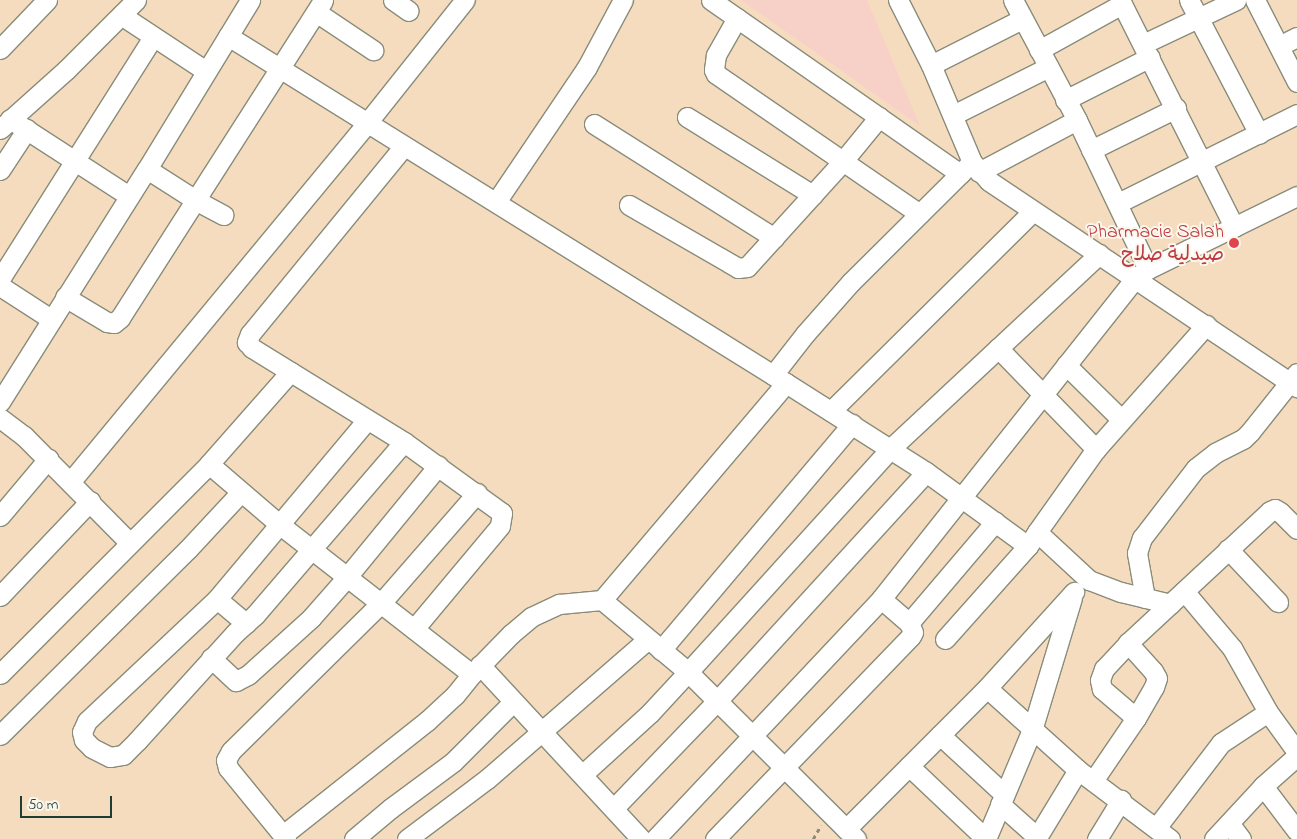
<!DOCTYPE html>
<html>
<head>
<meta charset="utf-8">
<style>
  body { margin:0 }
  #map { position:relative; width:1297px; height:839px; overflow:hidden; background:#f5dcbf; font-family:"Indie Flower","Playpen Sans Arabic",sans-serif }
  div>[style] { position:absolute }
  .built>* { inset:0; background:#f7d1c7 }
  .path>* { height:2.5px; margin-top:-1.25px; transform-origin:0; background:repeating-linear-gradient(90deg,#8a8c7a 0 4px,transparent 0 8px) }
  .roads { filter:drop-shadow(1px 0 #8a8c7a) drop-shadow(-1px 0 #8a8c7a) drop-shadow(0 1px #8a8c7a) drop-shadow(0 -1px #8a8c7a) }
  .minor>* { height:19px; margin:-9.5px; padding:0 9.5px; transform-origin:9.5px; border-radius:9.5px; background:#fff }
  .dots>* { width:14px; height:14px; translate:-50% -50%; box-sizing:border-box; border:2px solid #fbf7ec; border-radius:50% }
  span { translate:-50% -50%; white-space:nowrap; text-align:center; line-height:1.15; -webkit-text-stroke:4px #fbf7ec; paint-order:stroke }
  .health-label { font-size:20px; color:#be3a42 }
  .right { translate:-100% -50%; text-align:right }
  .scale { position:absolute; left:20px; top:796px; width:92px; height:22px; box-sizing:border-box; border:2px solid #1f3d34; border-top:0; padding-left:6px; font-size:15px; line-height:18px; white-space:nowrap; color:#1f3d34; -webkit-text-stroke:4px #fbf7ec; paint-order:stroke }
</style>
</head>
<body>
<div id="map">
  <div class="built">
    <div style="clip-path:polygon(741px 0,867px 0,920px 126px)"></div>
  </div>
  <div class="path">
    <div style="left:813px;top:839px;width:16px;rotate:-60deg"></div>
  </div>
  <div class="roads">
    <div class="minor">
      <div style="left:393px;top:0;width:19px;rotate:35deg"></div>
      <div style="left:711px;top:0;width:304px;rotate:34.9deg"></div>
      <div style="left:898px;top:0;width:73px;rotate:63.1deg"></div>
      <div style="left:931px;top:65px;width:105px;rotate:67.1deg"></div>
      <div style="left:972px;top:162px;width:25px;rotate:48deg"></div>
      <div style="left:989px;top:181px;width:371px;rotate:33.8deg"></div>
      <div style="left:1013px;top:0;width:136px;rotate:61.9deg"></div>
      <div style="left:1077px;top:120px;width:165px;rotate:64.5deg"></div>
      <div style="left:1120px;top:0;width:254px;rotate:63.3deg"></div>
      <div style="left:1189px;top:0;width:151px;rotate:62.4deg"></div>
      <div style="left:1255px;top:0;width:92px;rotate:62.9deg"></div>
      <div style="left:316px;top:12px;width:69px;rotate:33.7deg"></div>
      <div style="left:121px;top:15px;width:102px;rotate:33.4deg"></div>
      <div style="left:737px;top:18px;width:43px;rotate:119.6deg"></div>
      <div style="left:716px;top:55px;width:15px;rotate:98deg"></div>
      <div style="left:714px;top:70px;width:4px;rotate:63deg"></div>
      <div style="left:716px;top:74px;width:247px;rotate:34.5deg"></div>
      <div style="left:228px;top:36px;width:657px;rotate:31.88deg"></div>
      <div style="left:786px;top:383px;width:285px;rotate:130.3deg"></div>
      <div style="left:602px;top:600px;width:112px;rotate:39.9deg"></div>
      <div style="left:688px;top:672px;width:237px;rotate:44.8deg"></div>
      <div style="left:1143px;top:44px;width:103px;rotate:-25.3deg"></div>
      <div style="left:1279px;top:46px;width:20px;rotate:-27deg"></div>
      <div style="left:0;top:49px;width:68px;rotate:-46.2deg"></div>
      <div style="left:1039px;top:50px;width:95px;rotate:-29deg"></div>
      <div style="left:931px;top:65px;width:102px;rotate:-26.8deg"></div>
      <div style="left:1065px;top:100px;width:95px;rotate:-26.8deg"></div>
      <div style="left:953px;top:115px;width:107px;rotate:-26.6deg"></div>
      <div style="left:687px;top:117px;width:148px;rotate:31.8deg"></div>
      <div style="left:10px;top:119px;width:142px;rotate:32.9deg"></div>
      <div style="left:594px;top:124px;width:213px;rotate:32.3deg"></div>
      <div style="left:0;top:129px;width:89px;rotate:-41.8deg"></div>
      <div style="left:66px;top:70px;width:99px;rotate:-45deg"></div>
      <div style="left:404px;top:146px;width:243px;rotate:129.3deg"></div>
      <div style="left:250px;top:334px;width:9px;rotate:111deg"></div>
      <div style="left:247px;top:342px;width:8px;rotate:50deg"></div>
      <div style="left:252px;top:348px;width:179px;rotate:31.7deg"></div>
      <div style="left:404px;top:442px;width:121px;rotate:35.9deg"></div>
      <div style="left:502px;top:513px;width:13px;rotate:99deg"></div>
      <div style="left:500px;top:526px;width:134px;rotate:129.9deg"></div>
      <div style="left:1091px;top:150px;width:95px;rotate:-26.3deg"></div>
      <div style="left:147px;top:169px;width:59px;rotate:32.6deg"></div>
      <div style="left:197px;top:201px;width:30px;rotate:28deg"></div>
      <div style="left:0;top:170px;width:49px;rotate:-56.6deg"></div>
      <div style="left:979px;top:172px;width:111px;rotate:-28deg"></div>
      <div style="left:496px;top:202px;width:163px;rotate:-56deg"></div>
      <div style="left:587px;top:67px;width:76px;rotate:-61.8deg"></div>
      <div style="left:1118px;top:203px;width:200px;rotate:-26.4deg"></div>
      <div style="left:629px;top:205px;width:126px;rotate:30deg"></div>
      <div style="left:738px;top:268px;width:9px;rotate:-6deg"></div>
      <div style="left:747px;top:267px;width:143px;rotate:-47.8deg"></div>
      <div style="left:843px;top:161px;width:57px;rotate:-50.7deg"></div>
      <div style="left:0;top:279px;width:286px;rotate:-57.7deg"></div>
      <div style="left:0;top:286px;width:61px;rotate:32.9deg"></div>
      <div style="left:65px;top:297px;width:49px;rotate:30.8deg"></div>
      <div style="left:107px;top:322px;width:7px;rotate:8deg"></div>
      <div style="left:114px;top:323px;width:8px;rotate:-40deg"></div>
      <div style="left:120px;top:318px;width:377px;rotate:-57.4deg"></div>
      <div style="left:998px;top:348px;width:141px;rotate:45.9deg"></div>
      <div style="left:1066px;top:365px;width:78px;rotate:44.5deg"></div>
      <div style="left:773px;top:375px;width:52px;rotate:-52deg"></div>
      <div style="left:805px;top:334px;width:69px;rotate:-48.5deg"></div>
      <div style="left:851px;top:282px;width:165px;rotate:-44.8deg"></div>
      <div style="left:786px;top:383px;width:166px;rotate:32.4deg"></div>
      <div style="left:926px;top:472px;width:126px;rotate:36deg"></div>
      <div style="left:1028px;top:546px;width:17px;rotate:-57deg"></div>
      <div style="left:1037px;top:532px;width:71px;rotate:42.7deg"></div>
      <div style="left:1089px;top:580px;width:34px;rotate:21deg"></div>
      <div style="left:1121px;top:592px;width:51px;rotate:13.5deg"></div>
      <div style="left:0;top:402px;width:275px;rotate:-57.8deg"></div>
      <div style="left:147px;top:169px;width:198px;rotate:-58.6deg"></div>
      <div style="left:831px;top:411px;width:284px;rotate:-44.7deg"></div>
      <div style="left:0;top:418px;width:30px;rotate:37deg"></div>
      <div style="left:24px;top:436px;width:149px;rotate:45.3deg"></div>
      <div style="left:367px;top:420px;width:234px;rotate:130deg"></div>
      <div style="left:217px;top:599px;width:178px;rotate:136.8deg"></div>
      <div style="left:87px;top:721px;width:12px;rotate:114deg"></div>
      <div style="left:82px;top:732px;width:8px;rotate:76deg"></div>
      <div style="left:84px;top:740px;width:11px;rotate:45deg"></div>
      <div style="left:92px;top:748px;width:20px;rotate:27deg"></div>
      <div style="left:110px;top:757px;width:13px;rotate:-9deg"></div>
      <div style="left:123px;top:755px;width:20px;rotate:-45deg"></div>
      <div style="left:137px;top:741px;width:146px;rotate:-47.8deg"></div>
      <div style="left:235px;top:633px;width:27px;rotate:-42deg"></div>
      <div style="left:255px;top:615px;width:228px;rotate:-49.3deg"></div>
      <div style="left:209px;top:464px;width:92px;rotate:40.6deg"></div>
      <div style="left:279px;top:524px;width:244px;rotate:37.9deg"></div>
      <div style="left:472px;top:674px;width:56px;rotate:-45.7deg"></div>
      <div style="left:511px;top:634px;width:26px;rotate:-40deg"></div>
      <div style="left:531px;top:617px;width:31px;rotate:-25deg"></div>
      <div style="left:559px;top:604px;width:43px;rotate:-5.3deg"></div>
      <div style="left:71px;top:481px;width:465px;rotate:-50.4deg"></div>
      <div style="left:367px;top:123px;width:157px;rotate:-51.5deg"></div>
      <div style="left:0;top:516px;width:75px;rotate:-49.9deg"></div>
      <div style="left:1037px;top:532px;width:102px;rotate:-54.6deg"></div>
      <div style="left:1096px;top:449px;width:166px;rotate:-48.4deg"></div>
      <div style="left:1228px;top:549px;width:73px;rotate:46.7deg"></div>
      <div style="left:1184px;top:591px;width:75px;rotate:49.9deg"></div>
      <div style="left:1232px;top:648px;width:73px;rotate:60.6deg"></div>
      <div style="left:1268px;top:712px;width:49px;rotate:54.1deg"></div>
      <div style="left:0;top:596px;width:131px;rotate:-46.5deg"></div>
      <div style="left:1145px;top:598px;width:46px;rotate:-100.1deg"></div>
      <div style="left:1137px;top:553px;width:16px;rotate:-72deg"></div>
      <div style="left:1142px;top:538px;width:88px;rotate:-52.4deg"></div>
      <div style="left:1196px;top:468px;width:24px;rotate:-38deg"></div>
      <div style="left:1215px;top:453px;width:31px;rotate:-27deg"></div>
      <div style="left:1243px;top:439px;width:10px;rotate:-45deg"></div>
      <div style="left:1250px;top:432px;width:75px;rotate:-51.5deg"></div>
      <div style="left:217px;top:599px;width:38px;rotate:40deg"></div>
      <div style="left:909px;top:623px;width:133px;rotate:-49.6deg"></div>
      <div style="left:945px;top:639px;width:125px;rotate:-48.3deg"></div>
      <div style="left:661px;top:650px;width:296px;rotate:-49.8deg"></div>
      <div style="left:211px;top:658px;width:34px;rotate:43deg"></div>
      <div style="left:236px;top:681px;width:13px;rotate:-27deg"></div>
      <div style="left:248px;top:675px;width:85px;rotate:-42.1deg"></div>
      <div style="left:311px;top:618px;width:55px;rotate:-48.7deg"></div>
      <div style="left:347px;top:577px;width:144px;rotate:-50.7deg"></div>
      <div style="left:480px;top:665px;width:237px;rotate:47.2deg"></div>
      <div style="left:0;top:674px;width:296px;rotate:-45.1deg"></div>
      <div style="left:209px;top:464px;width:123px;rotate:-48.6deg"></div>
      <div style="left:987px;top:688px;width:122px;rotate:42deg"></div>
      <div style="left:1078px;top:770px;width:115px;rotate:36.9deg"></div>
      <div style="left:1136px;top:718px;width:45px;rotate:-139.5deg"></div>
      <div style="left:1102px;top:689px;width:9px;rotate:-103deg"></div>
      <div style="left:1100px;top:680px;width:12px;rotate:-70deg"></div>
      <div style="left:1104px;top:669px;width:35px;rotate:-47deg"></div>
      <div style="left:1128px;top:643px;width:194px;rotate:-42.9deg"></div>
      <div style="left:1270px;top:511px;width:5px;rotate:-22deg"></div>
      <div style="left:1275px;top:509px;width:6px;rotate:31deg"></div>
      <div style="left:1280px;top:512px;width:24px;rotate:45deg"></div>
      <div style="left:0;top:735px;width:264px;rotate:-44.7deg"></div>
      <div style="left:188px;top:549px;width:78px;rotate:-47.1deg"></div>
      <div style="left:940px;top:735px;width:87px;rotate:42.7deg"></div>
      <div style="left:909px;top:766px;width:106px;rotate:43.5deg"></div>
      <div style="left:583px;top:774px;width:91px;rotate:-42.3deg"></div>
      <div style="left:650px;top:713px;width:56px;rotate:-47.2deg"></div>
      <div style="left:688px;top:672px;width:301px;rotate:-47.8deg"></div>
      <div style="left:890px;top:449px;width:286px;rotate:-43deg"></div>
      <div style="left:1093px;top:781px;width:76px;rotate:-55.7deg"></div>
      <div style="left:1136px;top:718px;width:36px;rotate:-60deg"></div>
      <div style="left:1154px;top:687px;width:9px;rotate:-72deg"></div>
      <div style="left:1157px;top:678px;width:8px;rotate:-120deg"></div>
      <div style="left:1153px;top:671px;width:38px;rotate:-132deg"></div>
      <div style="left:1263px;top:786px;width:56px;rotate:52.9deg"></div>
      <div style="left:1000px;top:804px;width:50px;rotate:41.7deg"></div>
      <div style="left:614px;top:808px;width:149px;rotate:-46.1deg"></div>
      <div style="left:717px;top:701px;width:310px;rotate:-47.6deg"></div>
      <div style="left:1229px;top:823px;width:20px;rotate:53deg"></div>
      <div style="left:1156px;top:828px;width:107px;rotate:-52.6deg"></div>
      <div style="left:1221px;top:743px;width:56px;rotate:-33.4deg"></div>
      <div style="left:846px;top:829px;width:199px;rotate:-45deg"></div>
      <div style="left:987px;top:688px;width:130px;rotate:-47.8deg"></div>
      <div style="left:283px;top:835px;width:184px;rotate:-38.4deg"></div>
      <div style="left:427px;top:721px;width:38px;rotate:-43deg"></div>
      <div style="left:455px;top:695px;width:27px;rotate:-51deg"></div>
      <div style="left:286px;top:839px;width:92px;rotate:-129.2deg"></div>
      <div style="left:228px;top:768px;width:8px;rotate:-104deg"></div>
      <div style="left:226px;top:760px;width:10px;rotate:-61deg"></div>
      <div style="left:231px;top:751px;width:211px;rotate:-44.6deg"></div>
      <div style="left:381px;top:603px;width:146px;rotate:-48.9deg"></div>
      <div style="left:354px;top:839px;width:48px;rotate:-40deg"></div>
      <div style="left:391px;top:808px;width:77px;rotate:-36.6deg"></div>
      <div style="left:453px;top:762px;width:85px;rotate:-45deg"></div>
      <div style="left:407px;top:839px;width:100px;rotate:-36.9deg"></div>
      <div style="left:487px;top:779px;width:213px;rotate:-41deg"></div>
      <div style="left:655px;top:839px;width:330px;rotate:-46.7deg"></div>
      <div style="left:881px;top:599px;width:409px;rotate:-51.6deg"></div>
      <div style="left:1135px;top:278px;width:16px;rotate:-35deg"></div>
      <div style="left:1148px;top:269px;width:166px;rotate:-26.1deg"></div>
      <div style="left:715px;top:839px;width:282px;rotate:-46deg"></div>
      <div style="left:911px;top:636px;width:4px;rotate:-63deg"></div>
      <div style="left:913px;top:632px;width:10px;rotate:-114deg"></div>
      <div style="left:909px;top:623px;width:37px;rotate:-139deg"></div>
      <div style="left:986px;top:839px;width:121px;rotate:-67.2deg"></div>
      <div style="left:1033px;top:727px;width:135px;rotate:-73.2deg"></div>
      <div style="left:1036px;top:839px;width:81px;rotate:-58.7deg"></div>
      <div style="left:1097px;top:839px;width:46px;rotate:-58.4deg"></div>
      <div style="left:1214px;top:839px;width:72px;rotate:-47.2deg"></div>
      <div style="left:1263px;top:786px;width:45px;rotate:-41.4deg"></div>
    </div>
  </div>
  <div class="dots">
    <div style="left:1234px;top:243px;background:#e0444e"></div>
  </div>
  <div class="health-label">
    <span class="right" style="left:1224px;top:244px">Pharmacie Salah<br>صيدلية صلاح</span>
  </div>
  <div class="scale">50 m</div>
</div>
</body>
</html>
